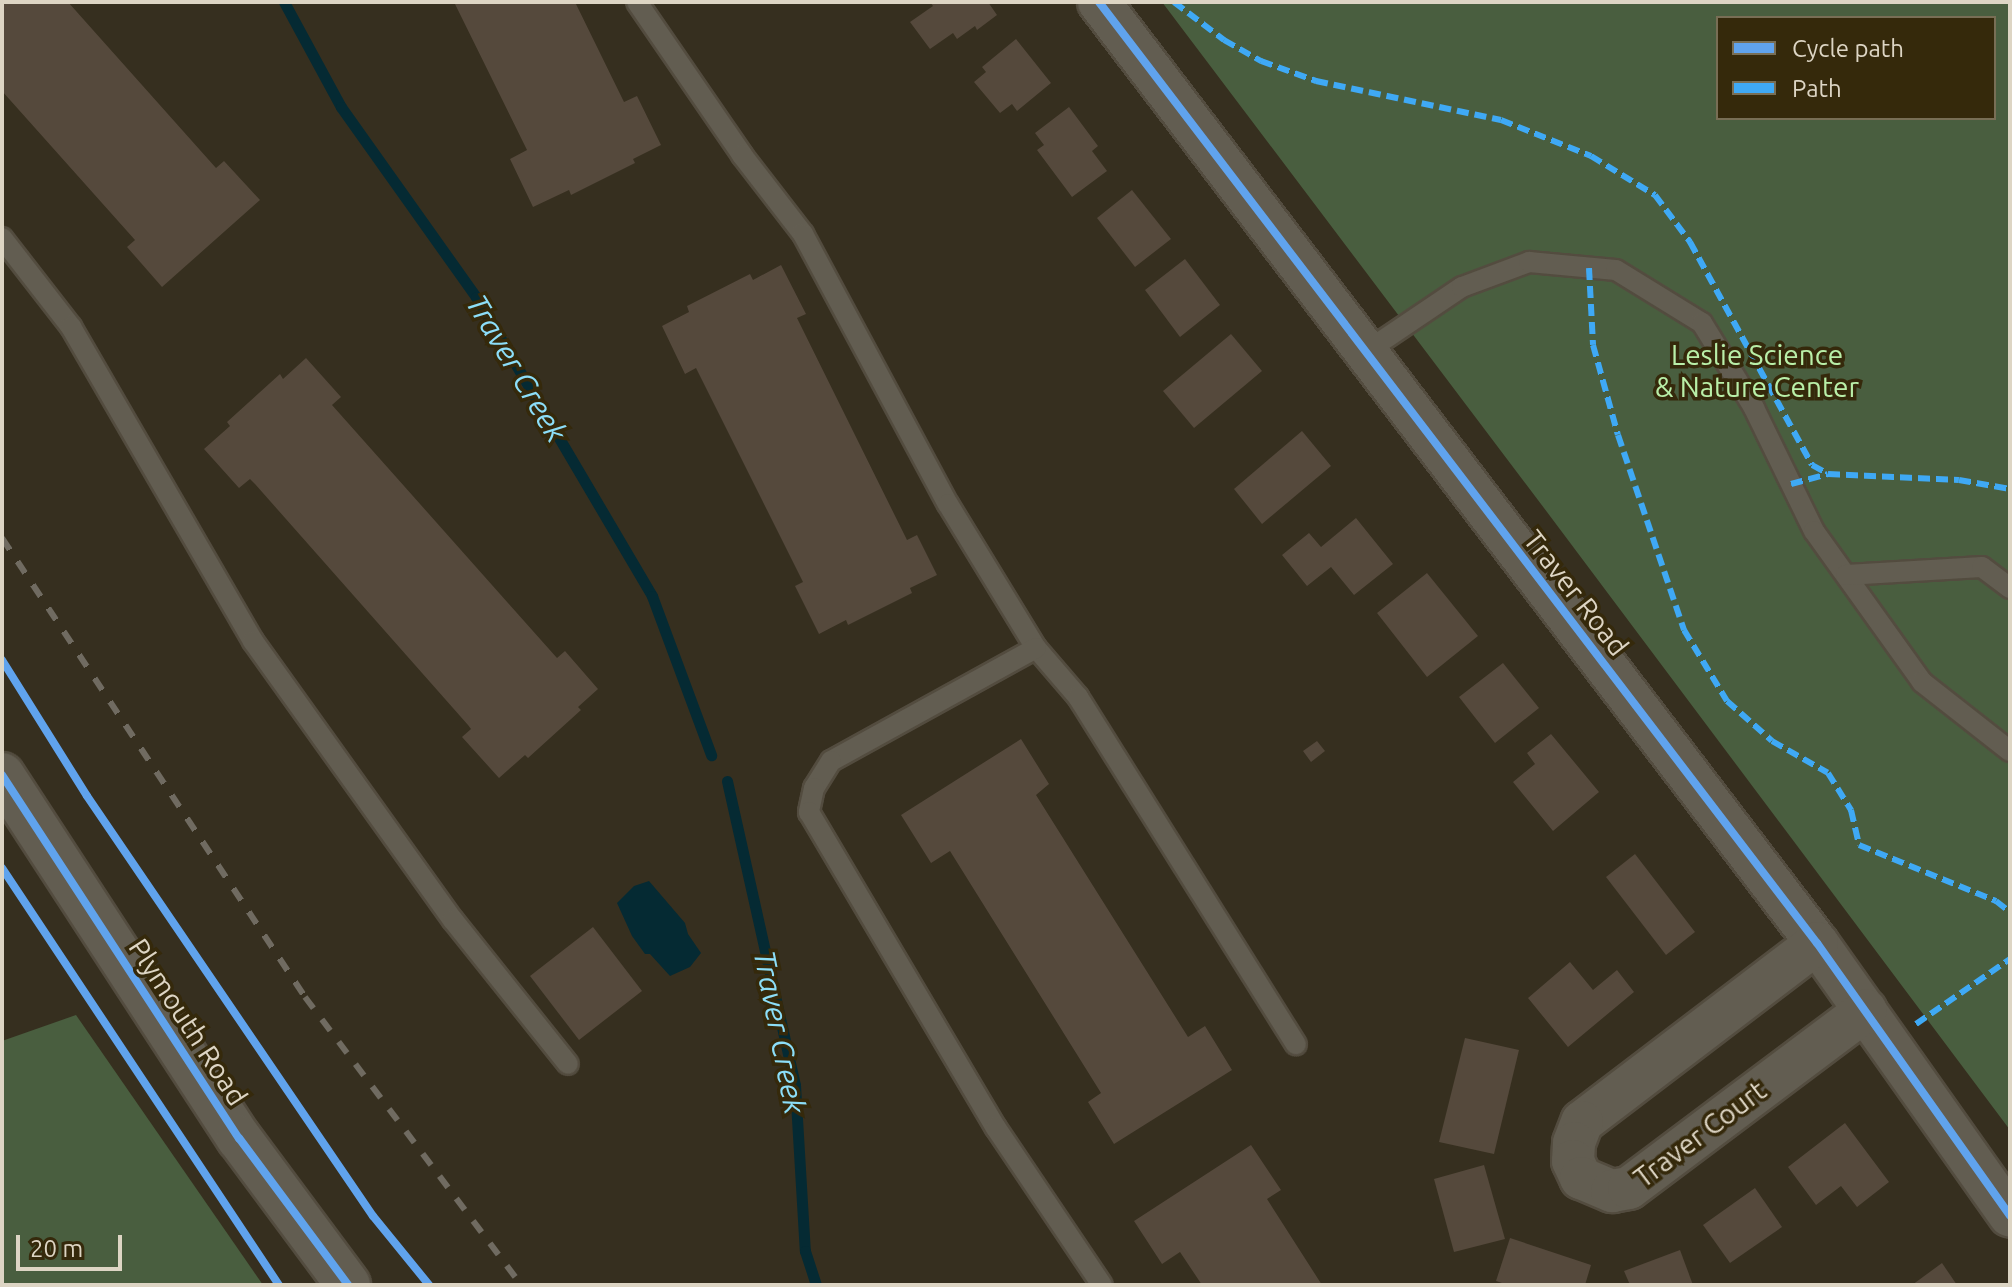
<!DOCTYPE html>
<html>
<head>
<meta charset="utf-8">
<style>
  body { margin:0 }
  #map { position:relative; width:2012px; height:1287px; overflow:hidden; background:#362f1f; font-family:Ubuntu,sans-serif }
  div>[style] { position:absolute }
  .green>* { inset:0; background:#495e3f }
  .water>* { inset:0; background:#052a33 }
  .stream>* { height:11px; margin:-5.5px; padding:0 5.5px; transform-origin:5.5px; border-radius:5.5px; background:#052a33 }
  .building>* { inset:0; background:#55493c }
  .roads { filter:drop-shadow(2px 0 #534c3f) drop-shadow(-2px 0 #534c3f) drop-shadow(0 2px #534c3f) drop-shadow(0 -2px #534c3f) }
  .lane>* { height:20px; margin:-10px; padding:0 10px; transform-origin:10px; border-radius:10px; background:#625d51 }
  .street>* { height:42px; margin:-21px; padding:0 21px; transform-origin:21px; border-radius:21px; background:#625d51 }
  .secondary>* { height:44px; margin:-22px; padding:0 22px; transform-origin:22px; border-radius:22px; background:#625d51 }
  .rail>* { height:6px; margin-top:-3px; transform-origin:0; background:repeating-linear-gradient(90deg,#706b61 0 14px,transparent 0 28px) }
  .quiet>* { height:6px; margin-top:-3px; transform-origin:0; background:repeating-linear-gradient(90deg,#3fa9f5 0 12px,transparent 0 18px) }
  .cycleway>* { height:8px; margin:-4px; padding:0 4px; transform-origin:4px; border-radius:4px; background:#60a3ed }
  span { translate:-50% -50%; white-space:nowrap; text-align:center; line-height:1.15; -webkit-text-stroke:7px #35290b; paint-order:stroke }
  .park-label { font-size:28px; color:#b9efa8 }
  .street-label { font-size:28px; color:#ddd5c4 }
  .water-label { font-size:30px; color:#8cdef8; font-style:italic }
  .frame { position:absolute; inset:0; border:4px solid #ddd5c4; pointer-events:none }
  .legend { position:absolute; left:1716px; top:16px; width:280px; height:104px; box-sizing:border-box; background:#35290b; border:2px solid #786e55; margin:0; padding:10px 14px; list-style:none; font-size:24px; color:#ddd5c4 }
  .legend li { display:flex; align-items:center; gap:16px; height:40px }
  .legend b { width:40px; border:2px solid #786e55 }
  .scale { position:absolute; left:16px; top:1235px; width:106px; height:36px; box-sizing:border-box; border:4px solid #ddd5c4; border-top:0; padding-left:10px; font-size:24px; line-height:28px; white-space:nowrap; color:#ddd5c4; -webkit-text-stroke:6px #35290b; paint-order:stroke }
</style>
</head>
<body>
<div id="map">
  <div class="green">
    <div style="clip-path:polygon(evenodd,1162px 2px,2010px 2px,2010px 1130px,1547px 512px,1162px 2px,1718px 18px,1994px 18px,1994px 118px,1718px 118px,1718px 18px)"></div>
    <div style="clip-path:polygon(76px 1015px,263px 1285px,2px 1285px,2px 1041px)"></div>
  </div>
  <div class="water">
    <div style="clip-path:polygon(649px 881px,685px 923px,688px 934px,701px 953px,690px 967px,670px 976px,650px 954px,645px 954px,632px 936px,617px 903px,634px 886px)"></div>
  </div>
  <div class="stream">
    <div style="left:284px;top:2px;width:119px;rotate:61.5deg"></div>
    <div style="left:341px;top:107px;width:233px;rotate:54.6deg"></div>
    <div style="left:476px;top:297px;width:347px;rotate:59.5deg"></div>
    <div style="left:652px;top:596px;width:170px;rotate:69.6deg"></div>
    <div style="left:727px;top:781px;width:312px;rotate:77.4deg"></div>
    <div style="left:795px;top:1085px;width:166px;rotate:86.6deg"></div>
    <div style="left:805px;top:1251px;width:36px;rotate:72deg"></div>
  </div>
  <div class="building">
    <div style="clip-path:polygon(2px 2px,68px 2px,216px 168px,224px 161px,260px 200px,162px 287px,127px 247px,135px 240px,2px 91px)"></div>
    <div style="clip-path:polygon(454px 2px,575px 2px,624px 102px,637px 96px,661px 145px,633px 159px,635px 163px,571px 195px,569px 190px,533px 207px,510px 159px,527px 150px)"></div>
    <div style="clip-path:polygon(930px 2px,988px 2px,997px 15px,977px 30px,975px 26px,957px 39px,953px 33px,930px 49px,910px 22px,933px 6px)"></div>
    <div style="clip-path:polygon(1016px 39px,1051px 83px,1017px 111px,1012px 104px,1000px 113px,974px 82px,986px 72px,982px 67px)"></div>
    <div style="clip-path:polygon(1069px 107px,1098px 146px,1092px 151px,1107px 171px,1072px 197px,1037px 150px,1044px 145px,1035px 133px)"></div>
    <div style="clip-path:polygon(1132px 190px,1171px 239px,1135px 267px,1097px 218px)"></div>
    <div style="clip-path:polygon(1185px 259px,1220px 305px,1180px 337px,1145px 290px)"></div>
    <div style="clip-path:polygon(781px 265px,806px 314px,797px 318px,907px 540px,917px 535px,937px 575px,910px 588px,912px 593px,848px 625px,846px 620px,819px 634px,795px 586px,803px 582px,696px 368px,685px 374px,662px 326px,689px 312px,687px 306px,750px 274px,753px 280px)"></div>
    <div style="clip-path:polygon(1231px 334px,1262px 371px,1194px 428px,1163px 391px)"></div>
    <div style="clip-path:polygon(306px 358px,341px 397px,332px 405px,557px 658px,565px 651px,598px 689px,578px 707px,581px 710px,528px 758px,525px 755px,499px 778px,462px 737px,471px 729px,468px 725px,255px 484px,250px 479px,239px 488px,204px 449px,230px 426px,227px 422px,280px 374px,283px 379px)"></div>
    <div style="clip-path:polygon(1302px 431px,1331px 466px,1262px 524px,1234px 489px)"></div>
    <div style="clip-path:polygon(1356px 518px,1393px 564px,1354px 595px,1331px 567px,1307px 586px,1282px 555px,1309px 533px,1321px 547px)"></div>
    <div style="clip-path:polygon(1427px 573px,1478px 636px,1427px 677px,1377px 613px)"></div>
    <div style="clip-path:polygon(1503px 663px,1539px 708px,1495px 743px,1459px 697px)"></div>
    <div style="clip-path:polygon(1551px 734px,1599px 792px,1553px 831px,1513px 782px,1535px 764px,1527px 753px)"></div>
    <div style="clip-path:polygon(1021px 739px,1049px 784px,1036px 795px,1188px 1037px,1205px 1026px,1232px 1070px,1114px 1144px,1088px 1102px,1101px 1093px,950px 851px,931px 863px,901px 815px)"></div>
    <div style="clip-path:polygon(1317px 741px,1325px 751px,1311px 762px,1303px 751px)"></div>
    <div style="clip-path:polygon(1635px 854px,1695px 932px,1666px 955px,1606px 877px)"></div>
    <div style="clip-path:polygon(593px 927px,642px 991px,579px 1040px,530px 976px)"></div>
    <div style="clip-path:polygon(1570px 962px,1593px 990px,1617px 970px,1634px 992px,1568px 1047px,1528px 998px)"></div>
    <div style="clip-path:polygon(1465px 1038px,1519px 1050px,1494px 1154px,1439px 1142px)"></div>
    <div style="clip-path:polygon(1845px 1123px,1889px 1182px,1857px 1207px,1841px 1186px,1816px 1205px,1788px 1167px)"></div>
    <div style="clip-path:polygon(1251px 1145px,1281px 1190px,1267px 1199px,1322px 1285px,1202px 1285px,1180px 1252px,1162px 1264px,1134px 1221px)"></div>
    <div style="clip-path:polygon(1484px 1165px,1505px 1239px,1454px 1252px,1434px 1179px)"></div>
    <div style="clip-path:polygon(1755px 1188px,1782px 1227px,1730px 1263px,1703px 1225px)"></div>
    <div style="clip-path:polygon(1510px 1238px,1591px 1265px,1585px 1285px,1508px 1285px,1496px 1281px)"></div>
    <div style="clip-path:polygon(1680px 1250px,1693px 1285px,1630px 1285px,1624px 1271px)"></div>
    <div style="clip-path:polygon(1942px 1263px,1957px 1285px,1912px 1285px)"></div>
  </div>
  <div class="roads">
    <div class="lane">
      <div style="left:637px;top:2px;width:186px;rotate:55.5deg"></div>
      <div style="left:742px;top:155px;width:100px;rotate:52.3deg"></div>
      <div style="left:803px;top:234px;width:306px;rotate:61.8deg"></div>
      <div style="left:948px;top:504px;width:169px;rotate:58.6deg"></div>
      <div style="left:1036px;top:648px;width:65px;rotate:49.4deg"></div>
      <div style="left:1078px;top:697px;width:410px;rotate:57.9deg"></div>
      <div style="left:2px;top:238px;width:113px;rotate:52.2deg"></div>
      <div style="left:71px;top:327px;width:363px;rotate:59.9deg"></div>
      <div style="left:253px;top:641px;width:343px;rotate:54.4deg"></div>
      <div style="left:453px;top:920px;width:184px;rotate:51.4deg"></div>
      <div style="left:1364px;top:353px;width:118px;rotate:-34deg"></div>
      <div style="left:1462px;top:287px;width:72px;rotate:-20.5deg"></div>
      <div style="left:1529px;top:262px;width:87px;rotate:5.3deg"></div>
      <div style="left:1616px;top:270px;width:101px;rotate:31.6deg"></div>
      <div style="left:1702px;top:323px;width:100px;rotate:58.5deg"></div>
      <div style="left:1754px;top:408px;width:137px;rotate:64deg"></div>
      <div style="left:1814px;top:531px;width:186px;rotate:54.4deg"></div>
      <div style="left:1922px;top:682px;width:112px;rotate:38.1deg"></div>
      <div style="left:1846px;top:575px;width:136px;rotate:-3.4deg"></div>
      <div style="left:1982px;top:567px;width:35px;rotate:37deg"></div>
      <div style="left:1036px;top:648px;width:234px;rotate:151.1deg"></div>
      <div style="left:831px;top:761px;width:32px;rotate:122deg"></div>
      <div style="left:814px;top:788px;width:25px;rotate:102deg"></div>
      <div style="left:809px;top:812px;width:367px;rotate:59.4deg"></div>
      <div style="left:996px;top:1128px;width:189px;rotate:56deg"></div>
    </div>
    <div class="street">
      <div style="left:1099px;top:2px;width:1184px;rotate:52.66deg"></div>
      <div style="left:1817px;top:943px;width:334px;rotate:54.7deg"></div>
      <div style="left:1817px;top:943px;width:295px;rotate:142.7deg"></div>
      <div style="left:1582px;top:1122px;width:22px;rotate:111deg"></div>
      <div style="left:1574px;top:1143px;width:18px;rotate:93deg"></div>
      <div style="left:1573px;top:1161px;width:19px;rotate:65deg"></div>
      <div style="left:1581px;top:1178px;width:34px;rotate:23deg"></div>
      <div style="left:1612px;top:1191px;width:17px;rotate:-10deg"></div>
      <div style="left:1629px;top:1188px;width:296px;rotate:-36.9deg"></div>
    </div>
    <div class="secondary">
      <div style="left:2px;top:775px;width:434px;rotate:56.9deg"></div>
      <div style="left:239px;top:1138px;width:183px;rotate:53.4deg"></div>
    </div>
  </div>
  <div class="rail">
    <div style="left:2px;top:538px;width:550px;rotate:56.57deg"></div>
    <div style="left:305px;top:997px;width:360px;rotate:53.1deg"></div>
  </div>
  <div class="quiet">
    <div style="left:1174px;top:2px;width:63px;rotate:37.2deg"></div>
    <div style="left:1224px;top:40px;width:43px;rotate:29.6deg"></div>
    <div style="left:1261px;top:61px;width:59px;rotate:20deg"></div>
    <div style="left:1316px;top:81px;width:189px;rotate:11.9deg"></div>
    <div style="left:1501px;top:120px;width:97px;rotate:21.8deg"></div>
    <div style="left:1591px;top:156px;width:75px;rotate:31.4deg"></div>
    <div style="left:1655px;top:195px;width:59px;rotate:53.3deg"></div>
    <div style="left:1690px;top:242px;width:254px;rotate:61.3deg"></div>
    <div style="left:1812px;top:465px;width:18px;rotate:29deg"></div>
    <div style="left:1828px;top:474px;width:131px;rotate:2.6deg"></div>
    <div style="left:1959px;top:480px;width:52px;rotate:10deg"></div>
    <div style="left:1589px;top:268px;width:77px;rotate:87deg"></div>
    <div style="left:1593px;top:345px;width:93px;rotate:74.5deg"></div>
    <div style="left:1618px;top:435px;width:206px;rotate:71.3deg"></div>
    <div style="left:1684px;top:630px;width:83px;rotate:58.8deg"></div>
    <div style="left:1727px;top:701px;width:60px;rotate:41.6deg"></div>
    <div style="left:1772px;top:741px;width:64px;rotate:29.7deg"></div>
    <div style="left:1828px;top:773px;width:44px;rotate:58.1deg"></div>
    <div style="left:1851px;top:810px;width:36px;rotate:77deg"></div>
    <div style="left:1859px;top:845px;width:148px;rotate:22.2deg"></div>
    <div style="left:1996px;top:901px;width:18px;rotate:38deg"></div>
    <div style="left:1791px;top:484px;width:38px;rotate:-15deg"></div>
    <div style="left:1916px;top:1024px;width:114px;rotate:-34.7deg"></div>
  </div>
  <div class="cycleway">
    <div style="left:1099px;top:2px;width:1184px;rotate:52.66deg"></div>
    <div style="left:1817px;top:943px;width:334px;rotate:54.7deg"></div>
    <div style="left:2px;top:660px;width:160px;rotate:58deg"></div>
    <div style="left:87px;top:796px;width:508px;rotate:55.75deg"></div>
    <div style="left:373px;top:1216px;width:89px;rotate:50.9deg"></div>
    <div style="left:2px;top:775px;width:434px;rotate:56.9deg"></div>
    <div style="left:239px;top:1138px;width:183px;rotate:53.4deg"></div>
    <div style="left:2px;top:868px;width:501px;rotate:56.41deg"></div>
  </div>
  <div class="park-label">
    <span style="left:1757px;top:371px">Leslie Science<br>&amp; Nature Center</span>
  </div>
  <div class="street-label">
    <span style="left:1576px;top:593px;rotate:52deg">Traver Road</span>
    <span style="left:188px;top:1022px;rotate:57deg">Plymouth Road</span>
    <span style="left:1700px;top:1134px;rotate:-37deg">Traver Court</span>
  </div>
  <div class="water-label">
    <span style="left:517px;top:368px;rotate:59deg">Traver Creek</span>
    <span style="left:780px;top:1032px;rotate:79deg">Traver Creek</span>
  </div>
  <div class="frame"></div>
  <ul class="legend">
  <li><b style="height:10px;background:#60a3ed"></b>Cycle path</li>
  <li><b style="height:10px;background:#3fa9f5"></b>Path</li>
  </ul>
  <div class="scale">20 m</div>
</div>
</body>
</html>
